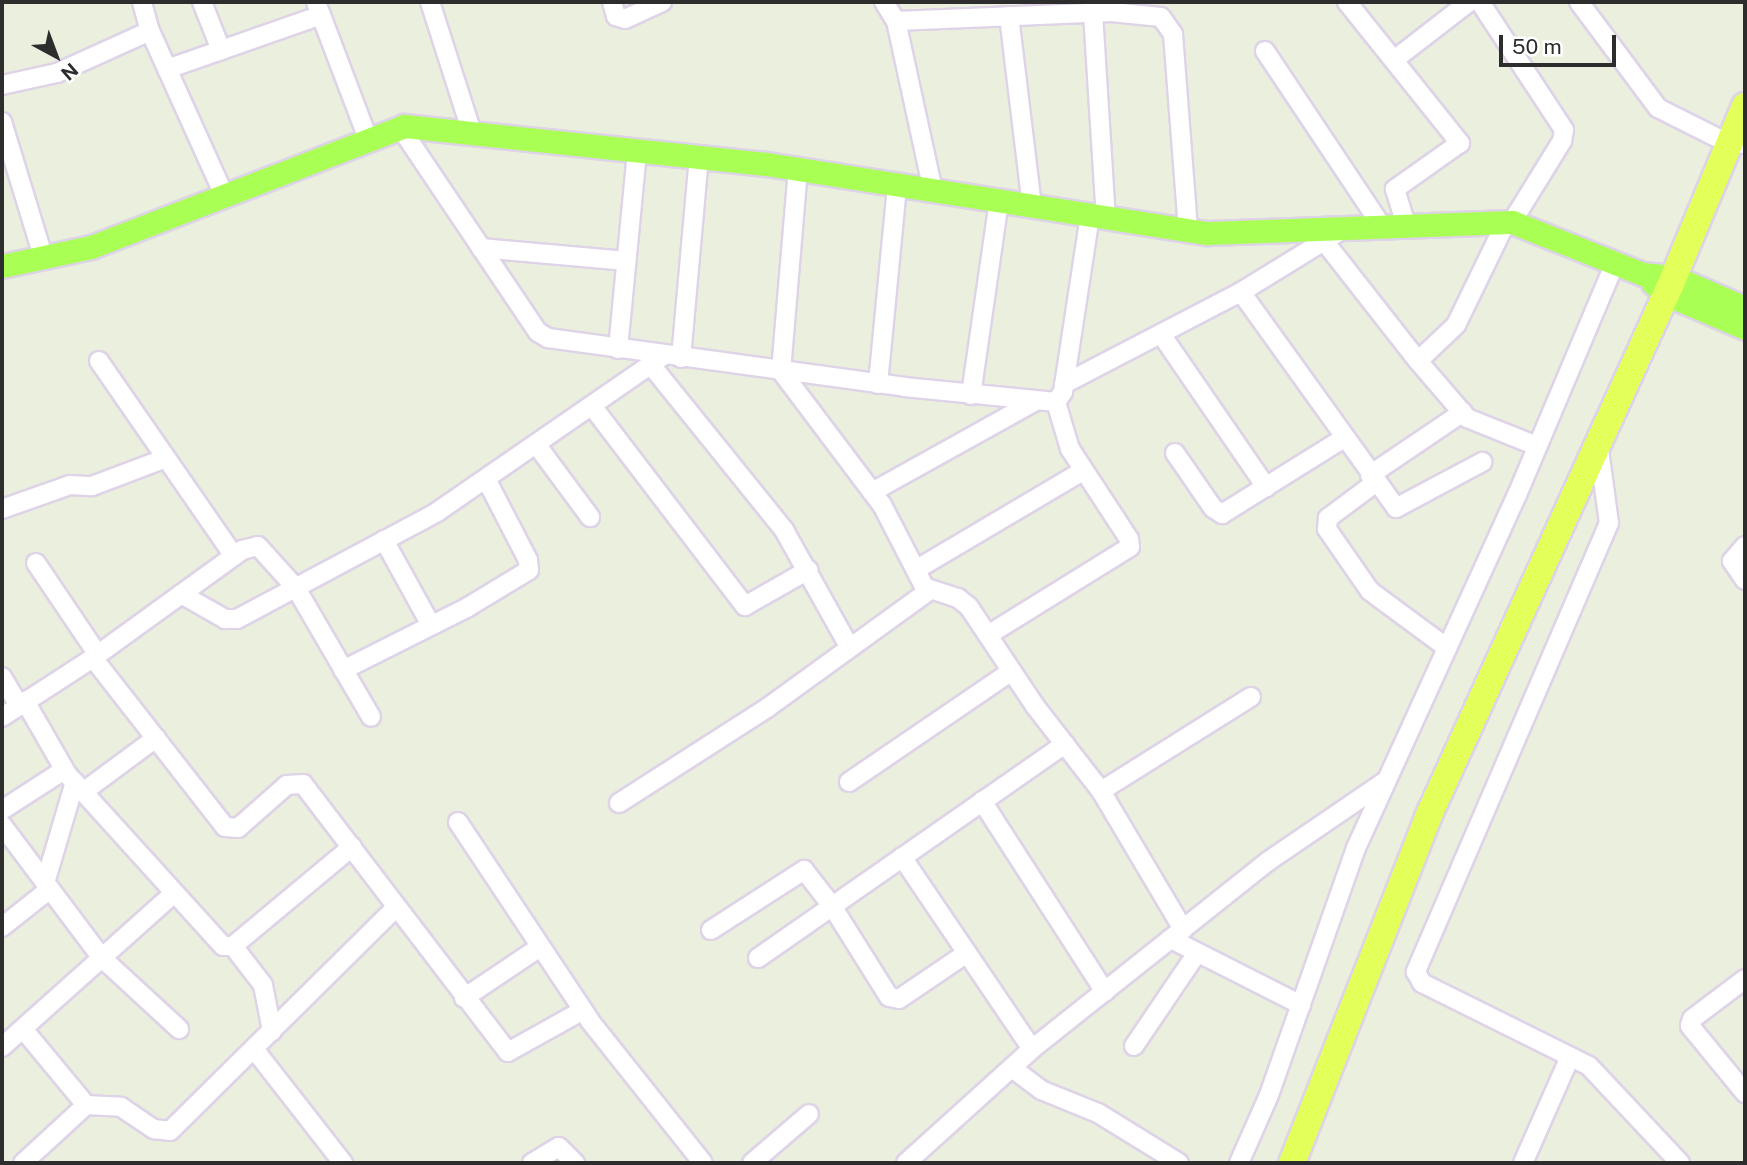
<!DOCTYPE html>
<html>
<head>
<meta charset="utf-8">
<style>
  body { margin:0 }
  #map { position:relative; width:1747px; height:1165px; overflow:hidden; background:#eaefde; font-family:"Public Sans",sans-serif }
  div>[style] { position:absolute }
  .roads { filter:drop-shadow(2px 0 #ded3e7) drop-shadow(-2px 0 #ded3e7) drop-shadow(0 2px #ded3e7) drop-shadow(0 -2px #ded3e7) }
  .minor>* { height:18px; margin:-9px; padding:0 9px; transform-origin:9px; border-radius:9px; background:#fff }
  .major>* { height:23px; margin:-11.5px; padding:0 11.5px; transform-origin:11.5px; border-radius:11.5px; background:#a9ff53 }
  .highway>* { height:26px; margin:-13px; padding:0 13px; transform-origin:13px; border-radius:13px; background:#e3ff59 }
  span { translate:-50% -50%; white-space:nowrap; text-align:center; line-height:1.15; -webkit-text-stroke:7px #fff; paint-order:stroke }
  .frame { position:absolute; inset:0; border:4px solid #2d2d2d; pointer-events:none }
  .north { position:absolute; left:21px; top:21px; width:70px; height:70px; -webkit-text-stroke:5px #fff; paint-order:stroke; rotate:139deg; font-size:19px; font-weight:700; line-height:28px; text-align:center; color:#2d2d2d }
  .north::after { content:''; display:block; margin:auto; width:24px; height:32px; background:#2d2d2d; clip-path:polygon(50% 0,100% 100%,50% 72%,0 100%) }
  .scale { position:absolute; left:1499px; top:35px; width:117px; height:32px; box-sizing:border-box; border:4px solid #2d2d2d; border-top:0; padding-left:9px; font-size:21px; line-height:24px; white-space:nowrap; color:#2d2d2d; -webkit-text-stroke:5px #fff; paint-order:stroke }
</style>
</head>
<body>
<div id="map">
  <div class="roads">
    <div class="minor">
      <div style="left:142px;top:2px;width:30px;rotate:75deg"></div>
      <div style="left:150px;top:31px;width:180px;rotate:65.7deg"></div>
      <div style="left:202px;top:2px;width:52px;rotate:68.4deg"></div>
      <div style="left:316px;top:2px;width:147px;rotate:69.2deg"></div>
      <div style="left:430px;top:2px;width:138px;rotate:72.2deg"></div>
      <div style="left:612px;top:2px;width:15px;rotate:74deg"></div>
      <div style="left:616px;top:16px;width:9px;rotate:18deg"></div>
      <div style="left:625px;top:19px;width:41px;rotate:-24.7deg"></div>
      <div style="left:884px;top:2px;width:22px;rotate:58deg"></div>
      <div style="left:896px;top:21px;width:173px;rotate:77.7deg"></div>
      <div style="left:1347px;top:2px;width:181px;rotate:51.3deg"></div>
      <div style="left:1460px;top:143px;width:80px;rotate:144.7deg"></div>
      <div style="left:1395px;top:189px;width:37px;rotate:73deg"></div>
      <div style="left:1480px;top:2px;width:153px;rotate:56.7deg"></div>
      <div style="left:1564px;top:130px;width:11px;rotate:100deg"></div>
      <div style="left:1562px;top:141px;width:95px;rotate:121.7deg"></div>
      <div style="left:1579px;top:2px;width:132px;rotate:53.3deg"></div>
      <div style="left:1658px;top:108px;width:78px;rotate:26.6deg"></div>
      <div style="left:1728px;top:143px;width:17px;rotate:3deg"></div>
      <div style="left:1093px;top:13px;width:204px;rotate:86.4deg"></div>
      <div style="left:1009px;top:16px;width:191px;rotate:83.1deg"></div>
      <div style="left:896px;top:21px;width:215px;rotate:-2.4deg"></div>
      <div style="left:1111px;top:12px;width:50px;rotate:5.7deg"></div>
      <div style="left:1161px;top:17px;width:21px;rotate:55deg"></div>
      <div style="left:1173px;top:34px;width:197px;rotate:85.6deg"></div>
      <div style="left:1265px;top:51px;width:209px;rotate:56.3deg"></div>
      <div style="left:1394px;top:60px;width:95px;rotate:-37.7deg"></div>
      <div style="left:167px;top:69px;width:163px;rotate:-19.3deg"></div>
      <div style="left:2px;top:85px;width:56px;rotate:-12.3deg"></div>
      <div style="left:57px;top:73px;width:102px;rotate:-24.3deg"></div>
      <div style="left:2px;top:122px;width:143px;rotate:73deg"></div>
      <div style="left:400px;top:127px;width:247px;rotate:56.1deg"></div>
      <div style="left:538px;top:332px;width:12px;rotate:31deg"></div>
      <div style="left:548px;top:338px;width:359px;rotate:7.8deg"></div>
      <div style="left:904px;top:387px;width:153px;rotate:5.6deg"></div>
      <div style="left:1056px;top:402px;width:12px;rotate:-55deg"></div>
      <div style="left:1063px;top:392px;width:179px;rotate:-81.3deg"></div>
      <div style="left:1506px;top:222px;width:114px;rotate:115.9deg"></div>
      <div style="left:1456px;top:325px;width:52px;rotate:136.5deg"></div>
      <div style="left:1418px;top:361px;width:75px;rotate:49.3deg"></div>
      <div style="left:1467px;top:418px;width:75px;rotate:21.8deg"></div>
      <div style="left:1324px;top:241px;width:152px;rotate:51.9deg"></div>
      <div style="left:481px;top:248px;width:146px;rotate:5.1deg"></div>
      <div style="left:1241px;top:292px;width:266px;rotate:54.3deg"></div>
      <div style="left:1396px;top:508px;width:98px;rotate:-28.1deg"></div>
      <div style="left:1161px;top:334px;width:186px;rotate:55.5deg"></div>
      <div style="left:618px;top:349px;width:199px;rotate:-84.5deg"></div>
      <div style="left:681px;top:358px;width:202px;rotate:-84.9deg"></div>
      <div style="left:99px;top:361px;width:237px;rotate:55.3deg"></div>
      <div style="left:651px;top:365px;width:212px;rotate:51.1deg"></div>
      <div style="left:784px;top:530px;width:135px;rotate:60.8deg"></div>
      <div style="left:878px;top:384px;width:200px;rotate:-84.5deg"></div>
      <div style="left:1064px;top:384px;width:199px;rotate:-27.5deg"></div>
      <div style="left:1241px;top:292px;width:122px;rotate:-31.6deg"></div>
      <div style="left:971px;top:395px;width:196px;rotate:-81.8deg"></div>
      <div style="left:592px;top:406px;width:252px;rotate:52.6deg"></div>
      <div style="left:745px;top:606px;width:73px;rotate:-29.7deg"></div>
      <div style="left:1598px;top:442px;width:82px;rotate:82.3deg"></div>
      <div style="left:1609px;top:523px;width:489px;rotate:113.3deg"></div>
      <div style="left:1416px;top:972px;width:13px;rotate:61deg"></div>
      <div style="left:1422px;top:983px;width:186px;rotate:26.4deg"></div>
      <div style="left:1589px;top:1066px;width:133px;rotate:46.8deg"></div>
      <div style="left:536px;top:444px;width:91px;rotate:53.5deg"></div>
      <div style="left:1175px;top:453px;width:67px;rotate:55.4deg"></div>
      <div style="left:1213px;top:508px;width:11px;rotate:34deg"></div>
      <div style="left:1222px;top:514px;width:144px;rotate:-31.9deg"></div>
      <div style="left:1370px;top:475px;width:112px;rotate:-34.1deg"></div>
      <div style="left:1375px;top:483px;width:59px;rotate:143.3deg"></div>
      <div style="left:1328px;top:518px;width:11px;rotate:95deg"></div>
      <div style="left:1327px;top:529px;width:75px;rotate:55.3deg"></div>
      <div style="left:1370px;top:591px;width:96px;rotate:36.5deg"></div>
      <div style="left:872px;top:492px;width:185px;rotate:-29.1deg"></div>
      <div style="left:2px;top:509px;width:72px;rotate:-19.4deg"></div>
      <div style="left:70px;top:485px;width:22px;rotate:3deg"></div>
      <div style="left:92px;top:486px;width:79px;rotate:-20.7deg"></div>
      <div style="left:384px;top:540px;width:97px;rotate:61.1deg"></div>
      <div style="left:1745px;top:546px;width:20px;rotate:131deg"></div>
      <div style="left:1732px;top:561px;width:23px;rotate:56deg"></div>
      <div style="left:36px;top:563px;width:111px;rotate:56deg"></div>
      <div style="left:917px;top:569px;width:193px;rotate:-30.6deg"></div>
      <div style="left:927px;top:588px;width:33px;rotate:18deg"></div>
      <div style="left:958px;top:598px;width:14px;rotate:39deg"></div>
      <div style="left:969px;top:607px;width:119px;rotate:56.3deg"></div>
      <div style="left:1035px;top:706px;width:108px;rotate:52.2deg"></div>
      <div style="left:1101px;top:791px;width:161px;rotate:59.3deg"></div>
      <div style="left:181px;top:594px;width:51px;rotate:29.6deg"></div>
      <div style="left:225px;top:619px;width:12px"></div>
      <div style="left:237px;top:619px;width:227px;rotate:-28.1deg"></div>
      <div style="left:437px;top:512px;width:277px;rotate:-34.6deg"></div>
      <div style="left:988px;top:635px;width:167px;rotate:-31.8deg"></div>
      <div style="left:1130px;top:547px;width:8px;rotate:-97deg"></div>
      <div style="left:1129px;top:539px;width:108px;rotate:-123.2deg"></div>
      <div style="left:1070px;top:449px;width:49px;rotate:-106.6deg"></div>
      <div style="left:93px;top:658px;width:214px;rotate:52deg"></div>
      <div style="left:225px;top:827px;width:13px;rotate:4deg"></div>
      <div style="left:238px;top:828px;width:65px;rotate:-41.3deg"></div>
      <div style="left:287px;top:785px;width:16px;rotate:-4deg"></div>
      <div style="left:303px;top:784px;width:337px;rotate:52.6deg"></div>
      <div style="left:508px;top:1052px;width:86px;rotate:-29.2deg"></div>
      <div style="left:343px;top:670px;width:140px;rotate:-26.7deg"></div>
      <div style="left:468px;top:607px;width:71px;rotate:-31.2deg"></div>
      <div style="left:529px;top:570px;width:10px;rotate:-96deg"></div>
      <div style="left:528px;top:560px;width:91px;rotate:-117.4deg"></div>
      <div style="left:2px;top:677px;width:33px;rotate:59deg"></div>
      <div style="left:25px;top:701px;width:84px;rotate:60.1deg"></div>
      <div style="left:67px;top:774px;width:232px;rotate:47.8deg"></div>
      <div style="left:223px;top:946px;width:10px"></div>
      <div style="left:233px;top:946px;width:155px;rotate:-39.8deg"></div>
      <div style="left:2px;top:717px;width:108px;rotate:-33deg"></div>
      <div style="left:93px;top:658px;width:184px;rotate:-35.9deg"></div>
      <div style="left:242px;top:550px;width:16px;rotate:-14deg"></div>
      <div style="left:258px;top:546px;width:57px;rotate:47.9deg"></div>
      <div style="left:296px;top:588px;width:149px;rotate:59.8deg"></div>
      <div style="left:849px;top:782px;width:197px;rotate:-34.3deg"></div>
      <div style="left:1101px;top:791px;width:177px;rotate:-32.1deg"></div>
      <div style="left:83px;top:792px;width:91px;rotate:-36.5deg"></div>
      <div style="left:982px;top:801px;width:227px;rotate:57.2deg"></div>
      <div style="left:619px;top:803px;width:176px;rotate:-32.7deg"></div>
      <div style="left:767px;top:708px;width:198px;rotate:-35.9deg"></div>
      <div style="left:927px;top:592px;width:98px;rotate:-117.3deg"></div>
      <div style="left:882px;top:505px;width:168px;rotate:-127deg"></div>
      <div style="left:781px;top:371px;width:202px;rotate:-85.2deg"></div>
      <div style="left:2px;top:810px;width:74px;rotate:-32.8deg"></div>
      <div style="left:458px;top:822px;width:239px;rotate:56.4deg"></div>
      <div style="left:590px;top:1021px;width:181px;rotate:51.5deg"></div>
      <div style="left:2px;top:825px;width:166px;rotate:53.1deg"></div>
      <div style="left:102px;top:958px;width:105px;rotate:42.7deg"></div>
      <div style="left:902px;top:857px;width:232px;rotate:55.9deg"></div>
      <div style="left:45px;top:883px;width:105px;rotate:-73.5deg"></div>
      <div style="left:2px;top:927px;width:61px;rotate:-38.4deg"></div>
      <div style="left:711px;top:930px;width:111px;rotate:-32.8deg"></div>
      <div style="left:804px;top:870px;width:46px;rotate:52.1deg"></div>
      <div style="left:832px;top:906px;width:107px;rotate:57.9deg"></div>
      <div style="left:889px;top:997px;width:10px;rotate:11deg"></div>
      <div style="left:899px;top:999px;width:82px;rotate:-34.1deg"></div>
      <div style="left:1171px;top:939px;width:146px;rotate:26.9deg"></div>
      <div style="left:233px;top:946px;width:49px;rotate:52.4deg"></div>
      <div style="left:263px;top:985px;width:47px;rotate:78.9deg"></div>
      <div style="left:758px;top:958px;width:374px;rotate:-34.9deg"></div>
      <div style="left:1745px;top:979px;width:66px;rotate:143deg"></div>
      <div style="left:1692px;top:1019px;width:7px;rotate:106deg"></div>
      <div style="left:1690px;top:1026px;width:87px;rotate:50.6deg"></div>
      <div style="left:464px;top:998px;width:92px;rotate:-33.9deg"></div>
      <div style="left:23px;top:1029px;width:99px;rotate:50.3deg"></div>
      <div style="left:86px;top:1105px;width:35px;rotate:3deg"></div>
      <div style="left:121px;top:1107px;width:40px;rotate:34deg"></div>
      <div style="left:154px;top:1129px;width:16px;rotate:7deg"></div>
      <div style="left:170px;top:1131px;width:318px;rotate:-44.7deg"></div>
      <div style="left:1134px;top:1046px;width:112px;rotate:-55.9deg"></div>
      <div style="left:2px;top:1047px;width:231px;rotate:-41.8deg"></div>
      <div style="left:254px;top:1049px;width:145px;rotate:52deg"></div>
      <div style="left:1012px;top:1068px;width:36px;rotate:37deg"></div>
      <div style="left:1041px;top:1090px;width:61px;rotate:22deg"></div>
      <div style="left:1098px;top:1113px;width:95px;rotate:31.7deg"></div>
      <div style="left:23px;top:1163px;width:86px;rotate:-42.6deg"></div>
      <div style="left:532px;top:1163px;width:31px;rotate:-31deg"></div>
      <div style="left:559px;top:1147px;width:23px;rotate:45deg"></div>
      <div style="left:752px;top:1163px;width:75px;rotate:-40.7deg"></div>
      <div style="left:906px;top:1163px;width:170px;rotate:-42.1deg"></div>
      <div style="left:1032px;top:1049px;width:300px;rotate:-38.5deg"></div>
      <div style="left:1267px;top:862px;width:145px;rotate:-34.3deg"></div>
      <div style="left:1239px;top:1163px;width:74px;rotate:-66.2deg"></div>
      <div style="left:1269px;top:1095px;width:262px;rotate:-70.6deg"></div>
      <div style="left:1356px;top:848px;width:388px;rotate:-65.5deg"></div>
      <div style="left:1517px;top:495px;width:252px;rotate:-67.1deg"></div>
      <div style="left:1523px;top:1163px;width:116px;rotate:-66.1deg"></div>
    </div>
    <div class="major">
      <div style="left:2px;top:266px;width:91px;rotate:-12.1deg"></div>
      <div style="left:91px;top:247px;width:336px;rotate:-21.1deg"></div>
      <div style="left:404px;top:126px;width:364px;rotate:6deg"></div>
      <div style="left:766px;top:164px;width:446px;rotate:8.9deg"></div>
      <div style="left:1207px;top:233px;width:305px;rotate:-2.1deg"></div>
      <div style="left:1512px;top:222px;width:141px;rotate:21.7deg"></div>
      <div style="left:1643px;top:274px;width:31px;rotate:6deg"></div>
      <div style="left:1674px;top:277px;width:77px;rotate:23.6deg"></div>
      <div style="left:1653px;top:283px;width:17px;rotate:40deg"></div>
      <div style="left:1666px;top:294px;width:86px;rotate:23.3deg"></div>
    </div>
    <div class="highway">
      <div style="left:1292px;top:1163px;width:372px;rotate:-68.5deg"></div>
      <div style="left:1428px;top:817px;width:584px;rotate:-65.5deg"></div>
      <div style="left:1670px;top:286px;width:195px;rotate:-67.4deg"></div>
    </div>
  </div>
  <div class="frame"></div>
  <div class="north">N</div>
  <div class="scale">50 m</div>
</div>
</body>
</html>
